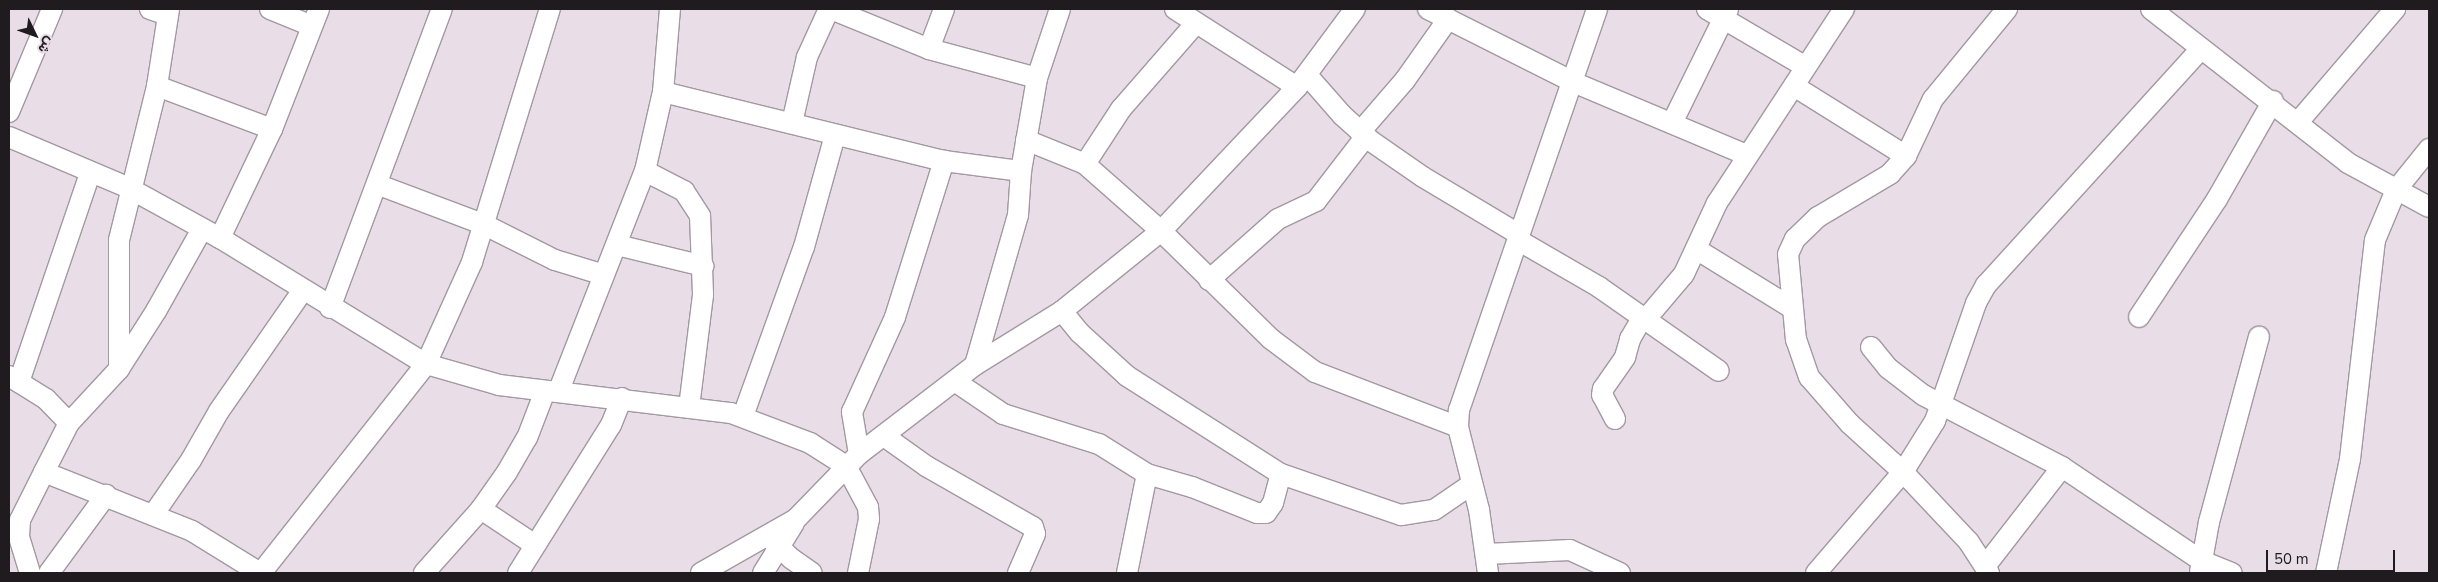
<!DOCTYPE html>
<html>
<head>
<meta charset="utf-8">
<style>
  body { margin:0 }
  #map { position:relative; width:2438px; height:582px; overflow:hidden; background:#e9dde8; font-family:"Nunito Sans",Vazirmatn,sans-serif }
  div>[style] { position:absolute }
  .roads { filter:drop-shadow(1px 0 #a398a2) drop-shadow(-1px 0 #a398a2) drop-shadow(0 1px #a398a2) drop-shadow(0 -1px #a398a2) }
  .minor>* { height:20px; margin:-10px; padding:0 10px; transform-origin:10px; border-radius:10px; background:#fff }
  span { translate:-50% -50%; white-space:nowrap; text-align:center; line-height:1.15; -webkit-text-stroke:5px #e9dde8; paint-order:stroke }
  .frame { position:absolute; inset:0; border:10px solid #1f1b1e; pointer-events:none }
  .north { position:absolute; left:10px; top:10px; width:50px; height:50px; -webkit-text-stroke:4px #e9dde8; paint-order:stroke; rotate:132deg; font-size:14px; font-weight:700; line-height:20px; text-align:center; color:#1f1b1e }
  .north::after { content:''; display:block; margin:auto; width:18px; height:22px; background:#1f1b1e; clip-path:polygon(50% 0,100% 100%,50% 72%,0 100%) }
  .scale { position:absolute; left:2266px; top:550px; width:129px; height:22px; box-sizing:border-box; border:2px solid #1f1b1e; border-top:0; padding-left:6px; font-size:15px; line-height:18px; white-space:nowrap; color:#1f1b1e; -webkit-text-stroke:4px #e9dde8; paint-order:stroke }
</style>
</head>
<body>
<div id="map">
  <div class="roads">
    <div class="minor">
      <div style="left:150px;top:9px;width:18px;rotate:19deg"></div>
      <div style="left:270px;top:9px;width:45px;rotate:22deg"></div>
      <div style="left:831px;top:9px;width:106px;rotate:22.2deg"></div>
      <div style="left:929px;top:49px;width:112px;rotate:15deg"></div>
      <div style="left:1175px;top:9px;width:145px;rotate:32.6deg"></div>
      <div style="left:1428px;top:9px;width:162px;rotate:26.7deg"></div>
      <div style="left:1573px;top:82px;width:189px;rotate:22.8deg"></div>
      <div style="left:1707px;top:9px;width:113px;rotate:30.4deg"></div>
      <div style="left:2151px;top:9px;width:250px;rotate:38deg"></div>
      <div style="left:2348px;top:163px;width:92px;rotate:28.5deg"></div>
      <div style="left:929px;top:49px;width:43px;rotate:-69.4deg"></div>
      <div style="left:1307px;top:75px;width:53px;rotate:48.8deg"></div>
      <div style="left:1342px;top:115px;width:39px;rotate:42deg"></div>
      <div style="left:1371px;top:141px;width:63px;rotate:34.7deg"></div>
      <div style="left:1423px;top:177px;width:113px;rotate:30.9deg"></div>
      <div style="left:157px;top:86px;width:123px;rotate:20.5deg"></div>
      <div style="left:1794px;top:86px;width:132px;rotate:32deg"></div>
      <div style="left:663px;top:92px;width:289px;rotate:13.8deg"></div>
      <div style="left:944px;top:161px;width:78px;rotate:7.4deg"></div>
      <div style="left:9px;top:112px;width:112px;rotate:-67.3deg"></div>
      <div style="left:2299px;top:121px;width:148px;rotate:-49.4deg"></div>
      <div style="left:792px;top:123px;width:68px;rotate:-77.2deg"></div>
      <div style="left:807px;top:57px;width:53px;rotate:-65.4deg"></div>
      <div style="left:1672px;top:123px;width:127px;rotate:-63.8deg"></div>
      <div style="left:1360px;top:132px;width:69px;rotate:-49.1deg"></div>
      <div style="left:1405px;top:80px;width:75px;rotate:-54.8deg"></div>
      <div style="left:9px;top:137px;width:130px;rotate:23deg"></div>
      <div style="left:129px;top:188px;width:104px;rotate:28.8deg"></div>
      <div style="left:220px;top:238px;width:241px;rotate:31.5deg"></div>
      <div style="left:426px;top:364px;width:76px;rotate:16deg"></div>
      <div style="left:499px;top:385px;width:234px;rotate:6.9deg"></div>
      <div style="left:731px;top:413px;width:85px;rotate:20.8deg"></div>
      <div style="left:810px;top:443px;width:43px;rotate:32.6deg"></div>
      <div style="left:846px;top:466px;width:47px;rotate:61.8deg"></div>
      <div style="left:868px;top:507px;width:12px;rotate:85deg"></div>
      <div style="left:869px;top:519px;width:55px;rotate:101.5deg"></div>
      <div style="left:1026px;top:140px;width:64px;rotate:22.1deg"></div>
      <div style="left:1085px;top:164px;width:101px;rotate:41.4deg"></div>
      <div style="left:1161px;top:231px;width:154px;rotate:44.5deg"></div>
      <div style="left:1271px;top:339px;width:55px;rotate:36.9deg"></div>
      <div style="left:1315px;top:372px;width:153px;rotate:21deg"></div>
      <div style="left:1085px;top:164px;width:66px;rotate:-56.8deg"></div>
      <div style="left:1121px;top:109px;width:114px;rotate:-48.9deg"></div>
      <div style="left:645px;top:171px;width:44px;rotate:27.1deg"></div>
      <div style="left:684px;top:191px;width:30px;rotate:57deg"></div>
      <div style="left:700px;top:216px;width:79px;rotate:87.8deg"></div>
      <div style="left:703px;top:295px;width:113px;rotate:97.1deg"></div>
      <div style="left:379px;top:185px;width:111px;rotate:20.6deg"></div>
      <div style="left:483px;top:224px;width:80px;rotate:26.6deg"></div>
      <div style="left:555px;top:260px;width:51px;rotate:17deg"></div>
      <div style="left:220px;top:238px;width:121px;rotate:-64.5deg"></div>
      <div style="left:272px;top:129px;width:129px;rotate:-68.6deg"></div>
      <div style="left:1518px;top:240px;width:94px;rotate:30.1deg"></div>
      <div style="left:1599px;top:287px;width:146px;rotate:35deg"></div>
      <div style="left:617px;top:245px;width:89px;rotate:13.7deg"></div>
      <div style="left:1696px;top:249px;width:113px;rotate:31.6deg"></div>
      <div style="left:1209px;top:280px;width:92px;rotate:-41.5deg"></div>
      <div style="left:1278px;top:219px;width:42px;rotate:-25.3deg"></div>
      <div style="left:1316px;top:201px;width:82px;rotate:-52.4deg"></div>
      <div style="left:330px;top:308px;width:319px;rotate:-69.5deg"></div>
      <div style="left:1062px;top:311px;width:28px;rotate:51deg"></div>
      <div style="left:1080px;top:333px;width:64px;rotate:42.5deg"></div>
      <div style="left:1127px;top:376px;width:183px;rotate:32.5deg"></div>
      <div style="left:1281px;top:474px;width:127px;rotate:18.9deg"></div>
      <div style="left:1401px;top:515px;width:33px;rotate:-9deg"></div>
      <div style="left:1434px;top:510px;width:46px;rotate:-34.4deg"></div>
      <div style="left:2139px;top:317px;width:141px;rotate:-56.5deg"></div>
      <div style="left:2217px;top:199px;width:113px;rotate:-60.3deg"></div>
      <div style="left:1645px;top:320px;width:60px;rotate:-49.7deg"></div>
      <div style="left:1684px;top:274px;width:78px;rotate:-65.1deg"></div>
      <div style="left:1717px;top:203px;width:232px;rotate:-56.8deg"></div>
      <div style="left:1871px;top:347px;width:27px;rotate:51deg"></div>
      <div style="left:1888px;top:368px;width:44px;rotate:37.6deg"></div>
      <div style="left:1923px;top:395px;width:157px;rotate:27.4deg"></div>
      <div style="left:2062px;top:467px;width:169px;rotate:33.9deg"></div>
      <div style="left:2202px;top:561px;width:32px;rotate:22deg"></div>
      <div style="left:975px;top:365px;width:102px;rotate:-31.8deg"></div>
      <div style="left:1062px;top:311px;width:127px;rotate:-38.9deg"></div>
      <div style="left:1161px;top:231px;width:198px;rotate:-46.6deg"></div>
      <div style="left:1297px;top:87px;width:97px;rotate:-53.4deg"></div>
      <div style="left:119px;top:369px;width:129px;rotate:-90deg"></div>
      <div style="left:119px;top:240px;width:159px;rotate:-76.1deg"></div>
      <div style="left:157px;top:86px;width:78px;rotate:-81.1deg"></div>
      <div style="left:9px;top:376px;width:44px;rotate:31.9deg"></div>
      <div style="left:46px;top:399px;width:33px;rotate:46deg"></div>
      <div style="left:19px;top:382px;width:221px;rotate:-71.2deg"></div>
      <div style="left:956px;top:382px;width:57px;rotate:34.2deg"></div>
      <div style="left:1003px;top:414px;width:101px;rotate:17.4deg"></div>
      <div style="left:1099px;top:444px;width:57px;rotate:32deg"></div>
      <div style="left:1147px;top:474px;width:47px;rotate:16.1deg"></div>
      <div style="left:1192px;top:487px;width:70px;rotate:21.8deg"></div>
      <div style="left:1257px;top:513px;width:9px"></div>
      <div style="left:1266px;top:513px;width:12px;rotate:-55deg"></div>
      <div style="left:1273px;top:503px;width:30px;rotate:-75deg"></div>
      <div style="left:559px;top:390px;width:235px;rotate:-68.6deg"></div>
      <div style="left:645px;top:171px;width:81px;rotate:-77.2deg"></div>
      <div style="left:663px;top:92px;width:83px;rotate:-85.2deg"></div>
      <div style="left:743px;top:416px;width:180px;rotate:-70.2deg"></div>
      <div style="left:804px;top:247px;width:116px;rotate:-74.5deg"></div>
      <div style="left:1615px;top:419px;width:27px;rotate:-118deg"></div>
      <div style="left:1602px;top:395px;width:6px;rotate:-81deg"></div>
      <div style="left:1603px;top:389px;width:39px;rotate:-55deg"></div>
      <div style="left:1625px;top:357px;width:19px;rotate:-74deg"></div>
      <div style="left:1630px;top:339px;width:24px;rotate:-60deg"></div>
      <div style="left:884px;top:436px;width:52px;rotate:35.5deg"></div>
      <div style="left:926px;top:466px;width:123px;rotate:29.7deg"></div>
      <div style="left:1033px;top:527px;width:7px;rotate:74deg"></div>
      <div style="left:1035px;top:534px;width:43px;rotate:113.6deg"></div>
      <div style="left:859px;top:454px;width:43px;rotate:-99.5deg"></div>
      <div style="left:852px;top:412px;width:104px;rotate:-65.6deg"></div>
      <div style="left:895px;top:317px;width:164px;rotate:-72.6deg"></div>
      <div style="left:44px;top:472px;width:159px;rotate:21.7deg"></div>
      <div style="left:192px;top:531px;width:80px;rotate:31.7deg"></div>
      <div style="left:481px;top:509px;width:65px;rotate:33.7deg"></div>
      <div style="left:153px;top:515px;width:67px;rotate:-55.4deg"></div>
      <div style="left:191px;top:460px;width:56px;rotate:-60.3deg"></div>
      <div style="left:219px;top:411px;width:147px;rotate:-55.2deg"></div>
      <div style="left:770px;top:538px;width:30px;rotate:44deg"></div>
      <div style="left:792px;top:559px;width:24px;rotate:35deg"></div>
      <div style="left:1486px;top:554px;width:84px;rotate:-2.7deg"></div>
      <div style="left:1570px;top:550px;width:55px;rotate:24.7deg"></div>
      <div style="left:1986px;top:565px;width:124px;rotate:-52.2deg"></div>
      <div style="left:2200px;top:572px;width:51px;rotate:-79.8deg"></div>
      <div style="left:2209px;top:522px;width:192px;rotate:-74.9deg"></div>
      <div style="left:30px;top:573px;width:39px;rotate:-107deg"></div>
      <div style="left:19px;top:536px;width:16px;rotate:-86deg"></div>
      <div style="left:20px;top:520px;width:54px;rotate:-63.4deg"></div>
      <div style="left:44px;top:472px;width:55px;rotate:-63deg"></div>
      <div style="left:69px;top:423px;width:74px;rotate:-47.2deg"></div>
      <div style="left:119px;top:369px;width:69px;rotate:-57.5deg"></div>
      <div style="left:156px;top:311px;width:94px;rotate:-60.7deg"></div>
      <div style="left:49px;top:573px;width:97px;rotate:-53.8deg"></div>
      <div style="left:261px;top:573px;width:266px;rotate:-51.7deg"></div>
      <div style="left:426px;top:364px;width:112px;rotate:-65.7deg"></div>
      <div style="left:472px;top:262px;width:265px;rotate:-72.9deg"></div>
      <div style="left:424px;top:573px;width:86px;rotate:-48.3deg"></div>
      <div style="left:481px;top:509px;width:45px;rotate:-54.9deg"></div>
      <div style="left:507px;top:472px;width:39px;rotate:-60deg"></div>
      <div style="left:527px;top:438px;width:50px;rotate:-69deg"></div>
      <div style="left:518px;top:573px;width:175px;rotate:-57.9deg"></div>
      <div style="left:611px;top:425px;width:29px;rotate:-68deg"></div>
      <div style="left:701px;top:573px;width:109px;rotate:-29.6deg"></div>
      <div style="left:796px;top:519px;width:91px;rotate:-45.9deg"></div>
      <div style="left:859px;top:454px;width:146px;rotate:-37.5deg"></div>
      <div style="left:975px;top:365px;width:156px;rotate:-74deg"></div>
      <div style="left:1018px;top:215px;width:44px;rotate:-86.1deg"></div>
      <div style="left:1021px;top:171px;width:94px;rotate:-80.2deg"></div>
      <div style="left:1037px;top:78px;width:73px;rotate:-71.6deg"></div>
      <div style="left:763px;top:573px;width:59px;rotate:-58.2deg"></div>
      <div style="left:1127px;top:573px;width:101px;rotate:-78.6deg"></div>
      <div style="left:1488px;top:573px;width:64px;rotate:-98.1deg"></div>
      <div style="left:1479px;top:510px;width:86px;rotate:-104.2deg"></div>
      <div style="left:1458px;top:427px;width:17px;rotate:-87deg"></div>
      <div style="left:1459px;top:410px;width:424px;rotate:-71deg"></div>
      <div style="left:1816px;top:573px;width:133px;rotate:-49.3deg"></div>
      <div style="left:1903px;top:472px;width:60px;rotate:-57.9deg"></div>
      <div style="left:1935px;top:421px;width:125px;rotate:-70.8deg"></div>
      <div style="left:1976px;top:303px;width:21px;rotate:-61deg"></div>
      <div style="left:1986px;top:285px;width:319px;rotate:-47.7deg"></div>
      <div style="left:1989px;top:573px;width:37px;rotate:-123deg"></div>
      <div style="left:1969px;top:542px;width:96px;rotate:-133.3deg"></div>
      <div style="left:1903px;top:472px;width:72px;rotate:-137.8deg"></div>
      <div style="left:1850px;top:424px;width:62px;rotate:-131.1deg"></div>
      <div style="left:1809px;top:377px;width:39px;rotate:-109deg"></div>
      <div style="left:1796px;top:340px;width:86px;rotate:-95.3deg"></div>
      <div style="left:1788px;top:254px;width:17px;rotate:-65deg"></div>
      <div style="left:1795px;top:239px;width:32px;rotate:-44deg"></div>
      <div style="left:1818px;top:217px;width:84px;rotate:-30.8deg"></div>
      <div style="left:1890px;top:174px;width:24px;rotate:-48deg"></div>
      <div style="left:1906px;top:156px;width:63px;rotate:-64.7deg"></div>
      <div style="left:1933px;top:99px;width:117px;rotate:-50.6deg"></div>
      <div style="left:2326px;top:573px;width:116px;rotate:-78.1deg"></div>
      <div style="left:2350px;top:459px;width:220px;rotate:-83.5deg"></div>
      <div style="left:2375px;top:240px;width:54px;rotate:-67.2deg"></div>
      <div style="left:2396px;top:190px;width:53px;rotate:-51.2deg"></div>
    </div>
  </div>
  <div class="frame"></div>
  <div class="north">ش</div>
  <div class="scale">50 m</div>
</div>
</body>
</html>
